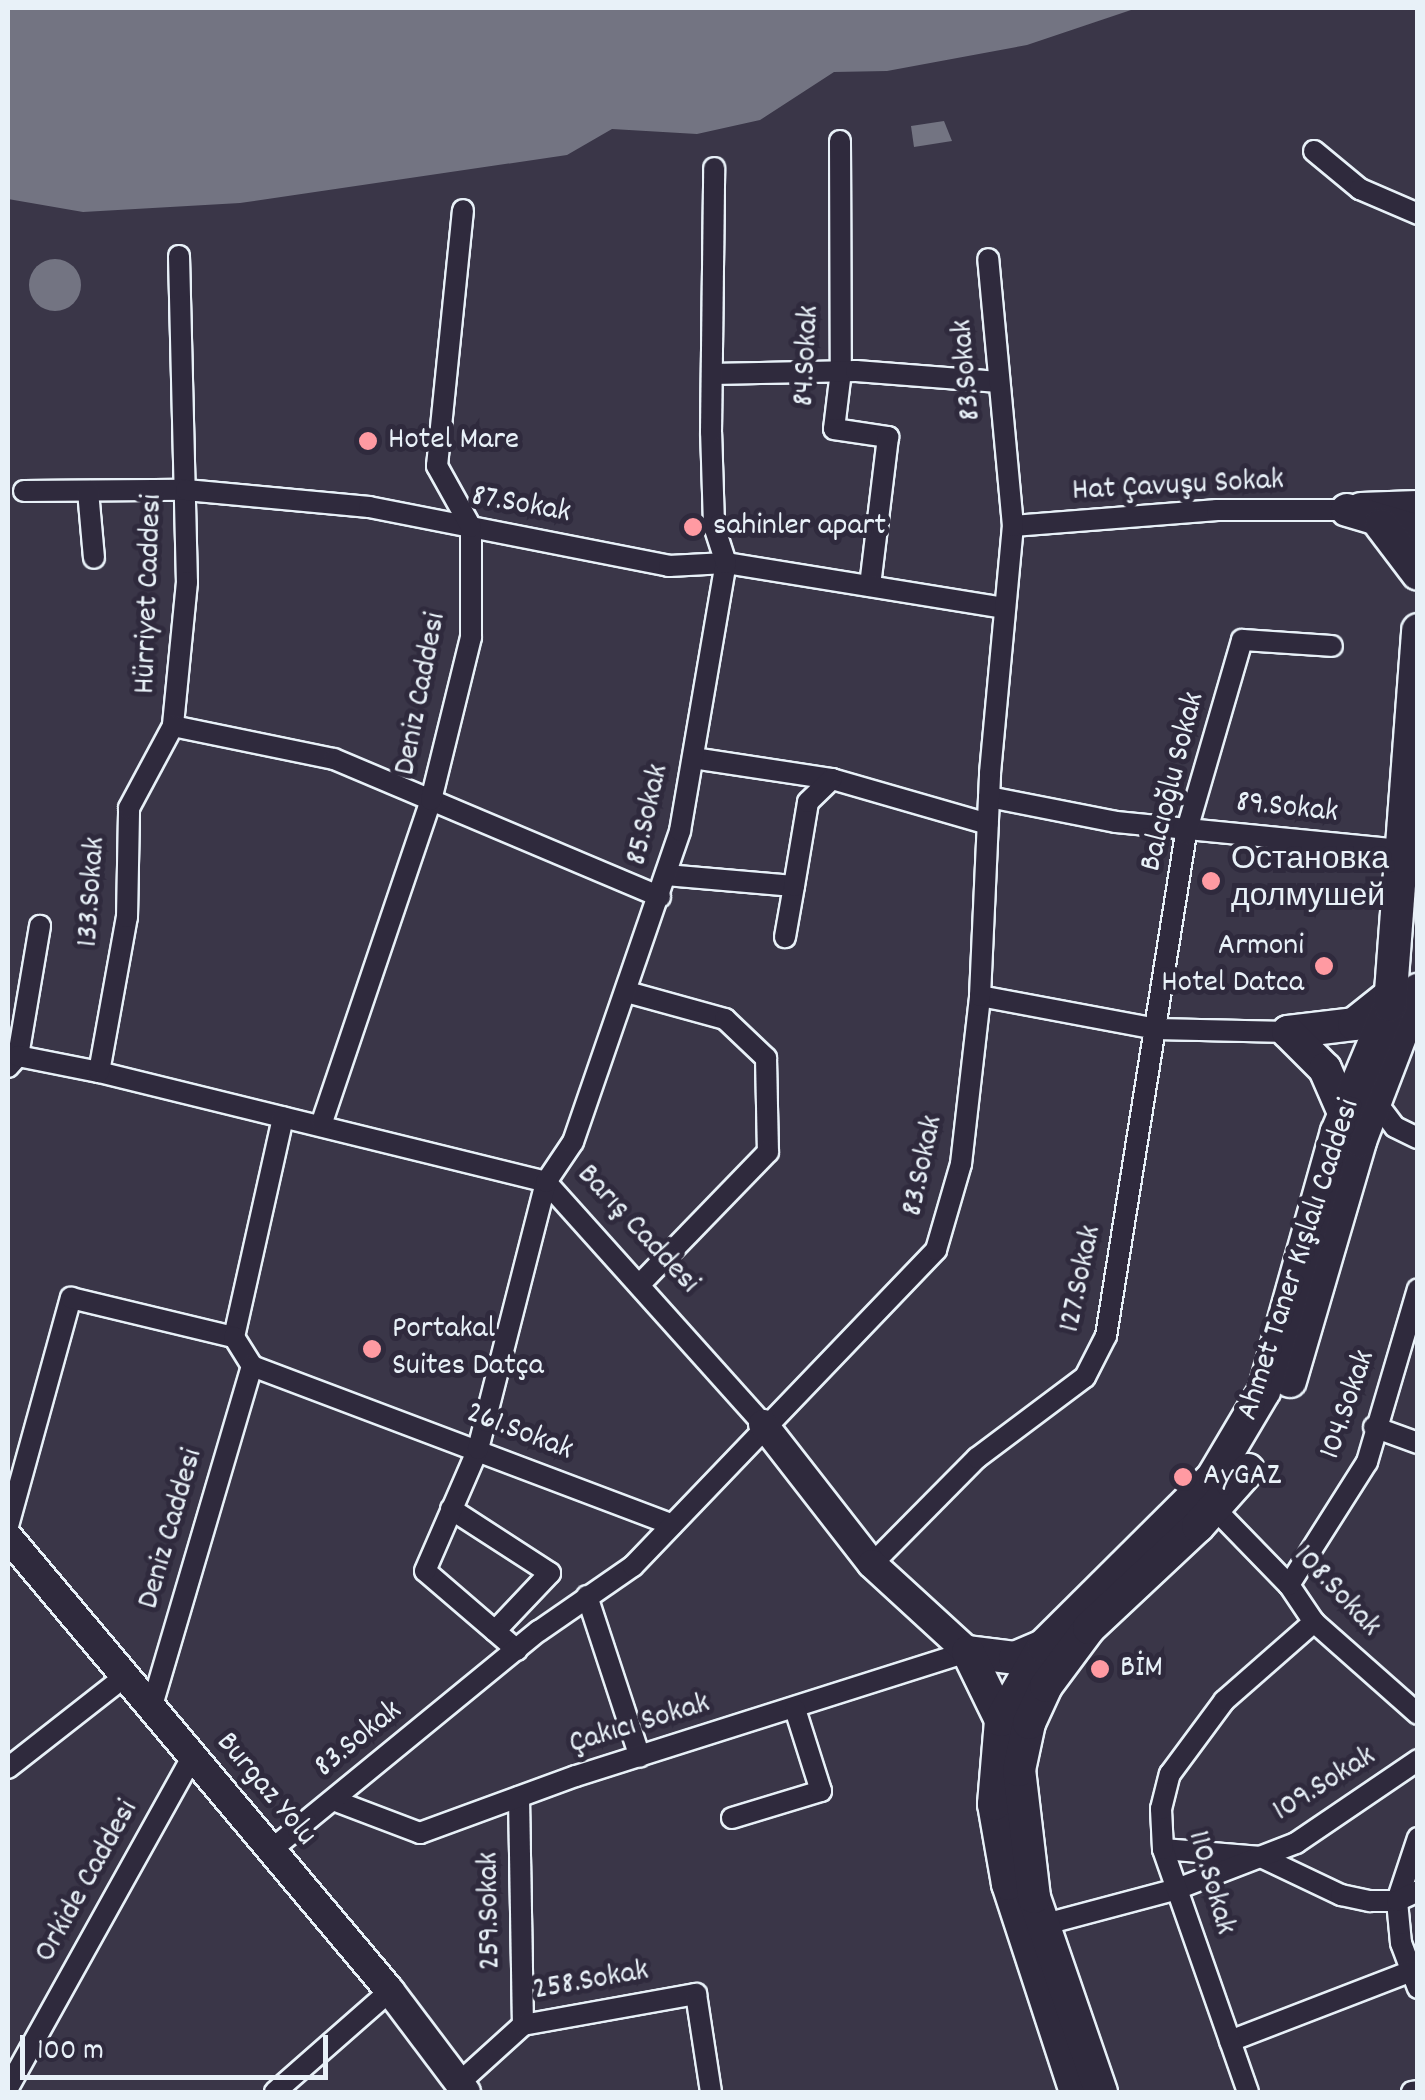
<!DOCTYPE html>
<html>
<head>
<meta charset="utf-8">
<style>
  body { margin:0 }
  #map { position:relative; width:1425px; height:2100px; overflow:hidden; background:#3a3648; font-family:Dekko,sans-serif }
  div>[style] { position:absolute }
  .water>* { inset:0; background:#737482 }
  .round { border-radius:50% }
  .roads { filter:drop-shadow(2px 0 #e8f1f8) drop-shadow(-2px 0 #e8f1f8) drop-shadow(0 2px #e8f1f8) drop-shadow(0 -2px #e8f1f8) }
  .street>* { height:20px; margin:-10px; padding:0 10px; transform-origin:10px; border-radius:10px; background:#2f2a3d }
  .secondary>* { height:28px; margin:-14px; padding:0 14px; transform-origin:14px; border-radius:14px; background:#2f2a3d }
  .primary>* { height:32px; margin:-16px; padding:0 16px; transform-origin:16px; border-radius:16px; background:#2f2a3d }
  .dots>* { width:28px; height:28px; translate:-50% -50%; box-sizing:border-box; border:5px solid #2f2a3d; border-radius:50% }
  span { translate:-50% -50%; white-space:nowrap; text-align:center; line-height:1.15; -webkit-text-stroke:10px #2f2a3d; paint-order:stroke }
  .street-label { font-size:32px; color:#e8f1f8 }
  .poi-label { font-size:32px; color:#e8f1f8 }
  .left { translate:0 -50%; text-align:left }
  .right { translate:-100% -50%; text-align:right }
  .frame { position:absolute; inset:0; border:10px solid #e8f1f8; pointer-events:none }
  .scale { position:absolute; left:20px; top:2035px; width:308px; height:45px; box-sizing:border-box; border:5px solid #e8f1f8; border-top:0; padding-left:12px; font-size:30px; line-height:35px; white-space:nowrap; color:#e8f1f8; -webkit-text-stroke:8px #2f2a3d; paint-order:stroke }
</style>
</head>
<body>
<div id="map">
  <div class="water">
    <div style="clip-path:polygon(8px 8px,1137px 8px,1027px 45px,887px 71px,834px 72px,760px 120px,697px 134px,612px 129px,567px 155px,240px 203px,83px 212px,8px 199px)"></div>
    <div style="clip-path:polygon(944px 121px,952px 141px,914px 147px,911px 126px)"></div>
    <div class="round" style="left:29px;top:259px;width:52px;height:52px"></div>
  </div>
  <div class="roads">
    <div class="street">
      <div style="left:840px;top:141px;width:230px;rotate:89.8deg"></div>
      <div style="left:841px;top:371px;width:58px;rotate:96.9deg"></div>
      <div style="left:834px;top:429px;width:55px;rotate:8.4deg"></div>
      <div style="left:888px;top:437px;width:150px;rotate:96.9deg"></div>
      <div style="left:1314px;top:151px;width:60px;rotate:39.6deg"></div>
      <div style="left:1360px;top:189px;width:63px;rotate:23.3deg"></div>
      <div style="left:179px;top:256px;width:326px;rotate:88.6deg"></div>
      <div style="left:187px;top:582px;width:145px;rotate:95.6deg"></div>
      <div style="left:173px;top:726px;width:164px;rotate:11.6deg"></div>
      <div style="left:334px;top:759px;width:354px;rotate:22.9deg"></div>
      <div style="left:712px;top:374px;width:144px;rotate:-1.2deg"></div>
      <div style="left:856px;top:371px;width:143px;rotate:4.4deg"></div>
      <div style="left:24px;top:491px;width:162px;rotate:-0.4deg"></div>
      <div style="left:186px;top:490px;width:184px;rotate:5.3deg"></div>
      <div style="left:369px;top:507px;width:306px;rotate:11.1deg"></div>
      <div style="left:669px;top:566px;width:57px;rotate:-3deg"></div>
      <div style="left:726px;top:563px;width:282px;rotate:9.2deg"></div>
      <div style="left:88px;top:491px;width:67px;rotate:84.9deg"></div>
      <div style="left:1013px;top:526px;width:205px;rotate:-4.5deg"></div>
      <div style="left:1217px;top:510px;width:130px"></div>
      <div style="left:693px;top:758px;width:141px;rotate:8.6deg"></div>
      <div style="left:832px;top:779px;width:162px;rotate:16.1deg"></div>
      <div style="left:989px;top:797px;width:129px;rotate:11.1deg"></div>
      <div style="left:1116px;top:822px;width:286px;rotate:5.6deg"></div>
      <div style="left:666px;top:875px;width:128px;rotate:4.9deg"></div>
      <div style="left:794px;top:886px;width:52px;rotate:100deg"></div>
      <div style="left:794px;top:886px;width:85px;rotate:-80.5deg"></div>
      <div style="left:808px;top:802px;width:33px;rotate:-44deg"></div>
      <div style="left:627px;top:992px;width:102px;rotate:15.4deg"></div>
      <div style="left:725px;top:1019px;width:57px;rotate:43.6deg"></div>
      <div style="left:766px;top:1058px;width:94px;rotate:88.8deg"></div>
      <div style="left:768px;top:1152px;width:181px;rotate:134.1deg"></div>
      <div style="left:980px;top:996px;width:179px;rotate:10.6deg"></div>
      <div style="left:1156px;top:1029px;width:132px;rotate:1.3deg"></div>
      <div style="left:18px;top:1056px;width:132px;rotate:-80.4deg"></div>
      <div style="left:8px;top:1067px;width:15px;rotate:-48deg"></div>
      <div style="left:18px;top:1056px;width:83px;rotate:11.2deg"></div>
      <div style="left:99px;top:1072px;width:460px;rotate:13.8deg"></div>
      <div style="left:546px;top:1182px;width:325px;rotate:48.1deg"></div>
      <div style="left:99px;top:1072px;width:158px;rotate:-79.8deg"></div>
      <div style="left:127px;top:917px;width:109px;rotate:-88.9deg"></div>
      <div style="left:129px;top:808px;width:93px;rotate:-61.8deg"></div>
      <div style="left:1376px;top:1102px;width:31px;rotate:53deg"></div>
      <div style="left:1395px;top:1127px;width:25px;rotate:26deg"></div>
      <div style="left:322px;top:1122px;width:340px;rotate:-71.3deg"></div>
      <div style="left:431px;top:800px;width:168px;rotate:-76.2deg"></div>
      <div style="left:471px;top:637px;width:110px;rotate:-90deg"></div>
      <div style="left:471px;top:527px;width:70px;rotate:-119.1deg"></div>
      <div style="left:437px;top:466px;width:257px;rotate:-84.2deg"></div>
      <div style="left:234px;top:1337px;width:225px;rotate:-77.4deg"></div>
      <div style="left:1374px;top:1427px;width:47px;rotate:20deg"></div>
      <div style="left:1214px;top:1508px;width:107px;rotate:45.8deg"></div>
      <div style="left:1289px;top:1585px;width:45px;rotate:56deg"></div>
      <div style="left:1314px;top:1622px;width:139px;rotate:41.5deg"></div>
      <div style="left:451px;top:1509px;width:118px;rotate:32.9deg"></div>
      <div style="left:550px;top:1573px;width:80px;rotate:133.5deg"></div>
      <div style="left:8px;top:1526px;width:237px;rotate:-74.6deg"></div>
      <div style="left:71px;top:1298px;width:168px;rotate:13.5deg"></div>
      <div style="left:234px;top:1337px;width:34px;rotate:58deg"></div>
      <div style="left:252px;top:1366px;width:449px;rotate:20.7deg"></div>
      <div style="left:872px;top:1564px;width:149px;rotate:-45.3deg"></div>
      <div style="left:977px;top:1458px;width:135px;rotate:-36.9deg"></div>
      <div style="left:1085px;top:1377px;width:46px;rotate:-62.9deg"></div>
      <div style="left:1106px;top:1336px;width:509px;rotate:-80.96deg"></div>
      <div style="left:1186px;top:833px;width:201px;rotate:-73.8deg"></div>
      <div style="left:1242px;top:640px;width:90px;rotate:3.8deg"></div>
      <div style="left:1289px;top:1585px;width:146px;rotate:-57.6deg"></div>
      <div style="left:1367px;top:1462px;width:180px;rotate:-73.6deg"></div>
      <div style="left:587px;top:1596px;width:169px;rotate:71.8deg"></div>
      <div style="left:517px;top:1650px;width:121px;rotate:-139.3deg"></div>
      <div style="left:425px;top:1571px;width:133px;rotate:-66.5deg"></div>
      <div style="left:478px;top:1449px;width:276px;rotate:-75.7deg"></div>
      <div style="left:546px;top:1182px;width:48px;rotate:-56deg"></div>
      <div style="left:573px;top:1142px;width:329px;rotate:-71deg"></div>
      <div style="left:680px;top:831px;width:272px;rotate:-80.3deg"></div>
      <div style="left:726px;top:563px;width:40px;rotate:-108deg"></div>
      <div style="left:714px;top:525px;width:93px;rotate:-91.8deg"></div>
      <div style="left:711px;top:432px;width:264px;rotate:-89.3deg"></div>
      <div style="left:151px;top:1709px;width:358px;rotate:-73.6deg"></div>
      <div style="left:8px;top:1768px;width:147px;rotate:-38.1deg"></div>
      <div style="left:519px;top:1797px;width:228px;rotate:89deg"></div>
      <div style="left:333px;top:1800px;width:93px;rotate:20.8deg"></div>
      <div style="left:420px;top:1833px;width:166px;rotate:-20.1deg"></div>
      <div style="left:576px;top:1776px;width:411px;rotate:-17.6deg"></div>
      <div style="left:732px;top:1818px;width:93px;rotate:-16.9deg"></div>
      <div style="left:821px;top:1791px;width:86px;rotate:-107.6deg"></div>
      <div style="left:1418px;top:1838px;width:66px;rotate:108.4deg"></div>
      <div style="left:1397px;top:1901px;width:42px;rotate:84.6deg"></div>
      <div style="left:1401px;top:1943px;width:48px;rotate:69.3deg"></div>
      <div style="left:1163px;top:1849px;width:98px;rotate:4.7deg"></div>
      <div style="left:1261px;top:1857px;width:89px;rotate:25.4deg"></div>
      <div style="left:1341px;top:1895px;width:30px;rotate:12deg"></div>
      <div style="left:1370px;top:1901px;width:27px"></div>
      <div style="left:1397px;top:1901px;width:23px;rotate:-25deg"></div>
      <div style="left:271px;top:1850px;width:346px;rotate:-39.3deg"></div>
      <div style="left:539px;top:1631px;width:114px;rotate:-34.7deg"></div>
      <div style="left:633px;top:1566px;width:438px;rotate:-46.2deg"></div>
      <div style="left:936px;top:1250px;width:90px;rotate:-73.8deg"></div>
      <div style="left:961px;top:1164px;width:169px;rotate:-83.5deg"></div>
      <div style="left:980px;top:996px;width:223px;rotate:-87.4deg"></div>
      <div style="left:990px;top:773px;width:248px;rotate:-84.7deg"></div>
      <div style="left:1013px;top:526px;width:268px;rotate:-95.3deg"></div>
      <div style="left:1042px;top:1925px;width:140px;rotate:-14.9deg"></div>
      <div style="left:1177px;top:1889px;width:128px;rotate:-21.1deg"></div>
      <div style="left:1296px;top:1843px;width:148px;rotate:-34.2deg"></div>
      <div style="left:1230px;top:2041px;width:194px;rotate:-21.1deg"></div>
      <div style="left:459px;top:2083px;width:86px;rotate:-42.2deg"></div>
      <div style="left:523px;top:2025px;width:176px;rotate:-10.2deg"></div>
      <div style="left:696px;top:1994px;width:99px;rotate:81.3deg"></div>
      <div style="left:8px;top:2088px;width:378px;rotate:-60.9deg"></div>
      <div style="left:275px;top:2092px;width:153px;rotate:-41.3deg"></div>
      <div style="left:1248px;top:2092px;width:257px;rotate:-109.3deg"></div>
      <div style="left:1163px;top:1849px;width:40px;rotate:-92.9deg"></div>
      <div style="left:1161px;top:1809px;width:36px;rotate:-76deg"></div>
      <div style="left:1170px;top:1774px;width:91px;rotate:-53.5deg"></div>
      <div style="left:1224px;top:1701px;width:120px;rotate:-41.3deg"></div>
      <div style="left:1412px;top:2092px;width:6px;rotate:-9deg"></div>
    </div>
    <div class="secondary">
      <div style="left:763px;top:1424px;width:177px;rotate:52.1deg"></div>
      <div style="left:872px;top:1564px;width:130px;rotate:42.5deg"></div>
      <div style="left:8px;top:1537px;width:593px;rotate:49.92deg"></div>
      <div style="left:390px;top:1991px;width:126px;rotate:53deg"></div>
    </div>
    <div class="primary">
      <div style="left:1361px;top:509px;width:57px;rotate:-2deg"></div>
      <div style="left:1347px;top:510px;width:74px;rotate:16.5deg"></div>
      <div style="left:1381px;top:525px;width:61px;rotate:52.9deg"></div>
      <div style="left:1288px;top:1032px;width:66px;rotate:-6.9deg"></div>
      <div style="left:1354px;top:1024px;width:45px;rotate:-38.7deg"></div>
      <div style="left:1288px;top:1032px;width:52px;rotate:45deg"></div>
      <div style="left:1325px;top:1069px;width:50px;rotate:66.5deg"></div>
      <div style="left:1290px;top:1381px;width:250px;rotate:-73.7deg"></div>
      <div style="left:1360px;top:1141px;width:162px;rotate:-69deg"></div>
      <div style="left:968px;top:1652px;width:47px;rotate:7.3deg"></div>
      <div style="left:1015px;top:1658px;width:30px;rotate:-23deg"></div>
      <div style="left:968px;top:1652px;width:76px;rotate:64.1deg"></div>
      <div style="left:1076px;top:2092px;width:219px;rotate:-108.1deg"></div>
      <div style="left:1008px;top:1884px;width:81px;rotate:-99.9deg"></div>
      <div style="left:994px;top:1804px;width:84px;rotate:-85.2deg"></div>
      <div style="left:1001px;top:1720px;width:85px;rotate:-60.4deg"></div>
      <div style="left:1043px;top:1646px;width:240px;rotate:-44.8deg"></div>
      <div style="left:1213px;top:1477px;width:100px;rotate:-59.3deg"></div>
      <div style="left:1264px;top:1391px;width:269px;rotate:-74.3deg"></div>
      <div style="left:1337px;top:1132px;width:138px;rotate:-67.3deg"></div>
      <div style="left:1390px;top:1005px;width:376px;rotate:-85.7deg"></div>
      <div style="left:1101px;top:2092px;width:206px;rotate:-109deg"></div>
      <div style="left:1034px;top:1897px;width:128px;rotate:-96.7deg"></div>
      <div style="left:1019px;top:1770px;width:48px;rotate:-78deg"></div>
      <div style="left:1029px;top:1723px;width:41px;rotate:-65.3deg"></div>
      <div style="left:1046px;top:1686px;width:72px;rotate:-53.4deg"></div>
      <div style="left:1089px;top:1628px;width:149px;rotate:-43.1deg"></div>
      <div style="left:1198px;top:1526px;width:75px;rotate:-48.2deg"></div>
    </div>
  </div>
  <div class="dots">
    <div style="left:368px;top:441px;background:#ff9aa2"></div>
    <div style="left:693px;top:527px;background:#ff9aa2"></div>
    <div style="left:1211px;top:881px;background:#ff9aa2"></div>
    <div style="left:1324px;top:966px;background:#ff9aa2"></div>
    <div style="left:372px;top:1349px;background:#ff9aa2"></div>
    <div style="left:1183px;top:1477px;background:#ff9aa2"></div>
    <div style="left:1100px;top:1669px;background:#ff9aa2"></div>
  </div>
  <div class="street-label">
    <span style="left:808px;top:356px;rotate:-87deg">84.Sokak</span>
    <span style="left:968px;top:370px;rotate:-95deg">83.Sokak</span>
    <span style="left:1178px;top:487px;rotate:-3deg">Hat Çavuşu Sokak</span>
    <span style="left:521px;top:506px;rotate:10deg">87.Sokak</span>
    <span style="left:150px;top:594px;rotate:-88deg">Hürriyet Caddesi</span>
    <span style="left:422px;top:694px;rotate:-79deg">Deniz Caddesi</span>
    <span style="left:1174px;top:782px;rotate:-76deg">Balcıoğlu Sokak</span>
    <span style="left:1287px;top:809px;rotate:6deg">89.Sokak</span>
    <span style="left:649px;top:815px;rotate:-77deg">85.Sokak</span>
    <span style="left:93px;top:892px;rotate:-86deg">133.Sokak</span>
    <span style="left:924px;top:1166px;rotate:-78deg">83.Sokak</span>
    <span style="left:637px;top:1230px;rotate:47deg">Barış Caddesi</span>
    <span style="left:1300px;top:1260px;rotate:-72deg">Ahmet Taner Kışlalı Caddesi</span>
    <span style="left:1082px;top:1279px;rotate:-78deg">127.Sokak</span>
    <span style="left:1349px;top:1405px;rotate:-71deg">104.Sokak</span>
    <span style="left:519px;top:1433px;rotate:21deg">261.Sokak</span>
    <span style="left:172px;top:1529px;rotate:-74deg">Deniz Caddesi</span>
    <span style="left:1336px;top:1592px;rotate:47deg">108.Sokak</span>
    <span style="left:640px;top:1725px;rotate:-17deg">Çakıcı Sokak</span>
    <span style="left:359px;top:1740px;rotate:-39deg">83.Sokak</span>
    <span style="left:1325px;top:1785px;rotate:-32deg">109.Sokak</span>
    <span style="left:265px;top:1790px;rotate:50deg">Burgaz Yolu</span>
    <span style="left:88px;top:1882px;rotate:-61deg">Orkide Caddesi</span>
    <span style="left:1210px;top:1883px;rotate:74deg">110.Sokak</span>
    <span style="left:491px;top:1911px;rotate:-91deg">259.Sokak</span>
    <span style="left:591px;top:1982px;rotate:-10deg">258.Sokak</span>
  </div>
  <div class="poi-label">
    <span class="left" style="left:388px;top:441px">Hotel Mare</span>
    <span class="left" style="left:713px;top:527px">sahinler apart</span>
    <span class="left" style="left:1231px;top:881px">Остановка<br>долмушей</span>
    <span class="right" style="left:1304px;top:966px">Armoni<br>Hotel Datca</span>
    <span class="left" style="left:392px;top:1349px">Portakal<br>Suites Datça</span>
    <span class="left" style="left:1203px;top:1477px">AyGAZ</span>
    <span class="left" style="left:1120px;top:1669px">BİM</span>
  </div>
  <div class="frame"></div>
  <div class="scale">100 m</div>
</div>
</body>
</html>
